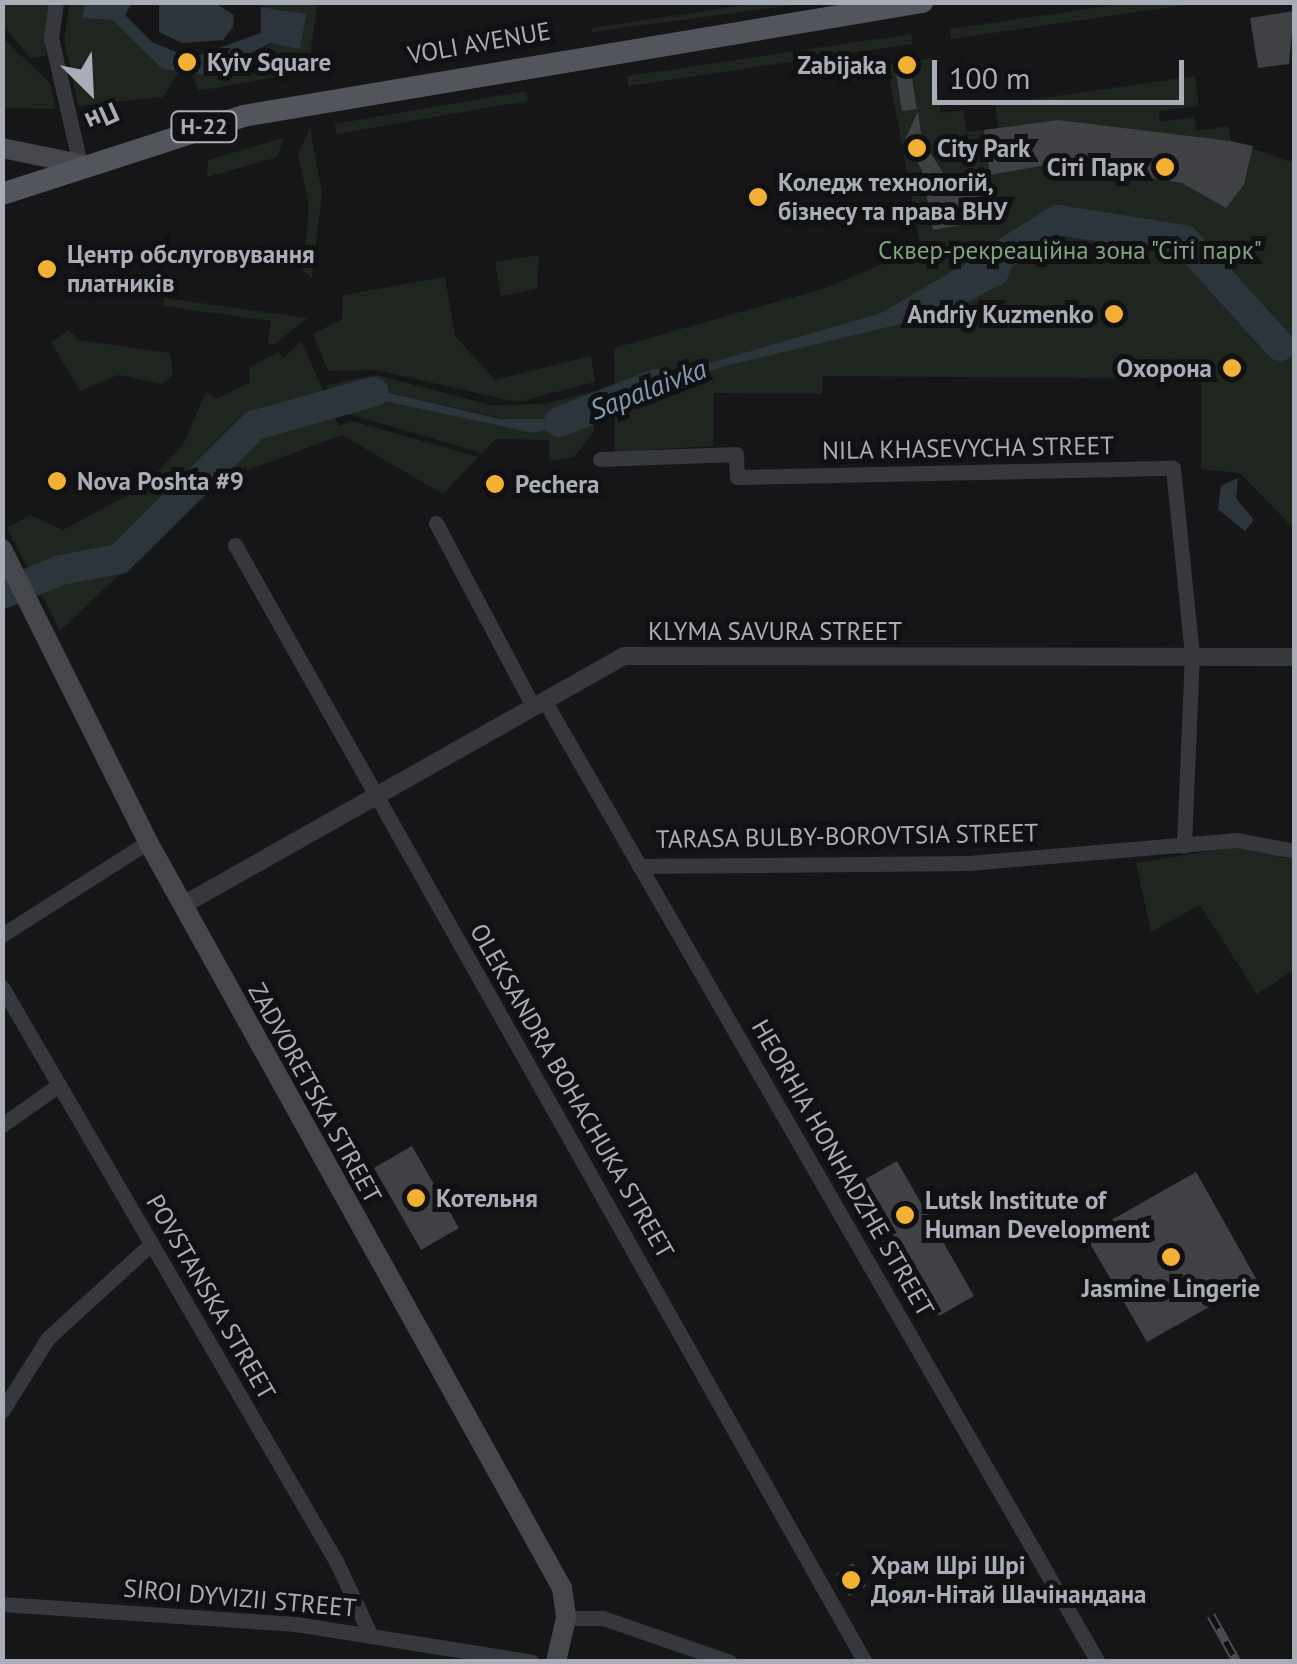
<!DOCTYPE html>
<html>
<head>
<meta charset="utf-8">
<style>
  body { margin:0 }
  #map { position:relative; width:1297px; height:1664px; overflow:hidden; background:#161618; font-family:"PT Sans",sans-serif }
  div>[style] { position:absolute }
  .green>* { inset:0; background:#1e261f }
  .water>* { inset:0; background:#2c353c }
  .river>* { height:30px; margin:-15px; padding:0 15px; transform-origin:15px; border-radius:15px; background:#2c353c }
  .building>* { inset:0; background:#404145 }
  .minor>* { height:15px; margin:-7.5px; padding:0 7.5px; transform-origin:7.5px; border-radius:7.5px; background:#37383d }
  .tertiary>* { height:18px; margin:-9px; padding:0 9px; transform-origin:9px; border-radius:9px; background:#37383d }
  .secondary>* { height:20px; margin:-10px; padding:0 10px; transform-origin:10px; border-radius:10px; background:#45474d }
  .primary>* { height:22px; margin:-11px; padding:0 11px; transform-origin:11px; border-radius:11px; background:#53555c }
  .rail>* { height:9px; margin-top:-4.5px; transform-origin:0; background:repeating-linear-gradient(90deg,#111113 0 15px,#4a4c52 0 30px); box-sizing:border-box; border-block:2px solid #4a4c52 }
  .dots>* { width:28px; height:28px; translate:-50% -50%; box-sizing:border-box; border:5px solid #111113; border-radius:50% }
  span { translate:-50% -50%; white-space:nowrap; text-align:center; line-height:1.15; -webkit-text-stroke:10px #111113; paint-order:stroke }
  .shield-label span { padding:2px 8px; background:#111113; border:2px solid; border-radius:8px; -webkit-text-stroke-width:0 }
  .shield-label { font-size:22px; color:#a8adb8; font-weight:700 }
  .street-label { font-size:25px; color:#a8adb8 }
  .poi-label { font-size:25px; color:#a8adb8; font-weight:700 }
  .left { translate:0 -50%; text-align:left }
  .right { translate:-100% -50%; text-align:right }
  .park-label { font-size:25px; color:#7fa381 }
  .water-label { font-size:28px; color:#7f9bb3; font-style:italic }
  .frame { position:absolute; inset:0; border:5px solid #a8adb8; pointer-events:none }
  .north { position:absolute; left:40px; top:40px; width:100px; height:100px; -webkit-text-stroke:8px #111113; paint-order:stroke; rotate:156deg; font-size:28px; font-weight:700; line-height:40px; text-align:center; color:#a8adb8 }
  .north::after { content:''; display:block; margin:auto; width:35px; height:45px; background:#a8adb8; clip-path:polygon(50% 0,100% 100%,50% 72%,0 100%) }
  .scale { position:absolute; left:932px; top:60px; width:252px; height:45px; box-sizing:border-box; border:5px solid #a8adb8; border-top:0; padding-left:12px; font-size:30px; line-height:35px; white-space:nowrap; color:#a8adb8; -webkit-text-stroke:8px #111113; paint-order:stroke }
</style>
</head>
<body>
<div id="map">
  <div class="green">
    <div style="clip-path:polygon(276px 2px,317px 6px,308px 71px,198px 91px,192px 73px,208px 75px,260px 52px,305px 14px,261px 7px)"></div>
    <div style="clip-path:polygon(763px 2px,808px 3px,592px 32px,592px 28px)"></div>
    <div style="clip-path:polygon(1134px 2px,1199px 3px,951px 39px,950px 29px)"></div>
    <div style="clip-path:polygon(2px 3px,50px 3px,46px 56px,30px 58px,3px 25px)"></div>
    <div style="clip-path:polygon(70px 3px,85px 3px,83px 18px,111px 20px,162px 69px,179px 71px,163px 97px,78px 106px,64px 39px)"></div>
    <div style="clip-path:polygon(911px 34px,913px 44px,628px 86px,627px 76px)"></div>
    <div style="clip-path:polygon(3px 38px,50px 83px,56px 109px,3px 108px)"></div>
    <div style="clip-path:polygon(932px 58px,941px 113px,963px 110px,967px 132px,998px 128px,996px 105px,1195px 76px,1199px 106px,1159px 111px,1160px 122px,1194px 117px,1196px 131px,1228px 126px,1231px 141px,1294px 163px,1294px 529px,1240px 473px,1201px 469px,1201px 379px,823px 376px,822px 394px,714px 393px,713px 446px,615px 452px,614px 348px,825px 288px,921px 248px,887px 65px)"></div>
    <div style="clip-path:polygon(526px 91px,528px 101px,336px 134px,335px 124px)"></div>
    <div style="clip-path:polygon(310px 128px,322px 193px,312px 278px,303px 271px,309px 206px,298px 154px)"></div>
    <div style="clip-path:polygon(283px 138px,278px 157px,207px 177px,208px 160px)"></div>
    <div style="clip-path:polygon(539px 255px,537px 289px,501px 296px,495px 262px)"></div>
    <div style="clip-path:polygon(445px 277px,455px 336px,495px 380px,591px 356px,595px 382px,517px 402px,376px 370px,328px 371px,313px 334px,342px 319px,343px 295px)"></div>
    <div style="clip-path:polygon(164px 298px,307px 318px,274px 345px,268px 344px,271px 321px,163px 306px)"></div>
    <div style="clip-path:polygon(69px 330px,79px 340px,170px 353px,173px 375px,162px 384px,118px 375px,80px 391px,51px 342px)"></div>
    <div style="clip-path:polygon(301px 341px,339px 426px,352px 421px,478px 457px,443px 494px,342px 435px,218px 481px,60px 631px,7px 528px,30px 515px,63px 530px,143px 487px,183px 445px,206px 392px,217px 399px,250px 382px,249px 368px,278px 352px,283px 359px)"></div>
    <div style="clip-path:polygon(376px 375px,491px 405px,545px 404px,594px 391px,594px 403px,552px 419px,514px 421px,364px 387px,334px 402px,327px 385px)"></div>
    <div style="clip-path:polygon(379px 400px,533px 433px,594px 417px,594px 432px,574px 457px,549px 461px,549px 440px,496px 439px,482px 453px,339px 411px)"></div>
    <div style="clip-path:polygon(1235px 847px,1294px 860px,1294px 970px,1257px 994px,1200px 905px,1151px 932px,1136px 863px)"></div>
  </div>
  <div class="water">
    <div style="clip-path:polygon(85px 3px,132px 3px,125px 15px,152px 42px,181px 54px,179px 71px,162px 69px,112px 20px,82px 18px)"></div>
    <div style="clip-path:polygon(159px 3px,215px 3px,234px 15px,233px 27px,223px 40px,182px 43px,159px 32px)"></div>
    <div style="clip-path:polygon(261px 7px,306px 14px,300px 49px,270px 43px,209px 75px,192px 73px,194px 57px,261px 33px)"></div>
    <div style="clip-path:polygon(1028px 227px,1006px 282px,946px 313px,725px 366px,617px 404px,618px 390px,881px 313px)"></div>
    <div style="clip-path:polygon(364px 387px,501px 419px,552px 419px,594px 403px,594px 417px,533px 433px,379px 400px,339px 411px,334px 402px)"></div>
    <div style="clip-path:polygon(1238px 478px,1236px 498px,1254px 520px,1245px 531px,1218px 509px,1221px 486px)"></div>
  </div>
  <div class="river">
    <div style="left:999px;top:257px;width:70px;rotate:-32.1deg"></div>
    <div style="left:1058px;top:220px;width:128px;rotate:9deg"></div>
    <div style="left:1184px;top:240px;width:143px;rotate:47.8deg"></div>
    <div style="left:559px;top:422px;width:104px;rotate:-21.4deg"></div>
    <div style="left:2px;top:594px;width:64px;rotate:-22.1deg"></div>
    <div style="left:61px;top:570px;width:59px;rotate:-10.7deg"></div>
    <div style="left:119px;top:559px;width:191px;rotate:-44.6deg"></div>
    <div style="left:255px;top:425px;width:123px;rotate:-15.6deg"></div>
  </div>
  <div class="building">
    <div style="clip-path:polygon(1294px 11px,1289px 64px,1258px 68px,1250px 18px)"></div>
    <div style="clip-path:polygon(910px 65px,917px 109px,902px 111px,895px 67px)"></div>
    <div style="clip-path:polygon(918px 111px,922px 140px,953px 188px,977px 184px,981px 206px,959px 225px,933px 230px,922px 170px,904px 142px)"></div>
    <div style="clip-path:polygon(1058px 120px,1230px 141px,1253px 146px,1244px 184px,1226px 208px,1182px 183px,1057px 163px,990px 175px,984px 130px)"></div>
    <div style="clip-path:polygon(412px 1146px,459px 1228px,421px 1250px,374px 1168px)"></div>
    <div style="clip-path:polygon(897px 1161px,974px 1296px,939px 1316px,862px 1181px)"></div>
    <div style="clip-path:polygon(1196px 1172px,1257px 1280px,1147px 1342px,1085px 1235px)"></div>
    <div style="clip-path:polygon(853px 1563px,866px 1586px,849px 1596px,836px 1574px)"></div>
  </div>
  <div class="minor">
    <div style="left:56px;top:2px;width:36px;rotate:98deg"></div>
    <div style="left:51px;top:38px;width:129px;rotate:77deg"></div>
    <div style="left:600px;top:459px;width:136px;rotate:-2.1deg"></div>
    <div style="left:736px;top:454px;width:23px;rotate:88deg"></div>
    <div style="left:737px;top:477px;width:436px;rotate:-1.2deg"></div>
    <div style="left:1173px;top:468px;width:187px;rotate:84.2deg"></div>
    <div style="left:1192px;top:654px;width:192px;rotate:92.4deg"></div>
    <div style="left:436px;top:523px;width:207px;rotate:62.1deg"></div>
    <div style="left:235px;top:545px;width:1282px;rotate:60.58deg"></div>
    <div style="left:544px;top:700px;width:1110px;rotate:60.06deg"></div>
    <div style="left:639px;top:866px;width:330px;rotate:-0.5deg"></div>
    <div style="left:969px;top:863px;width:269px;rotate:-4.9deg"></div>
    <div style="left:1237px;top:840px;width:58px;rotate:10.9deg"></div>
    <div style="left:2px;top:935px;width:173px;rotate:-32.5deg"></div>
    <div style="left:2px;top:987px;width:664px;rotate:59.81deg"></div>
    <div style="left:336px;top:1561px;width:83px;rotate:65deg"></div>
    <div style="left:2px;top:1125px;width:70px;rotate:-35.1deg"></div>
    <div style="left:2px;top:1411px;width:86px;rotate:-57.8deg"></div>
    <div style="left:48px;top:1338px;width:139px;rotate:-42.4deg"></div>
    <div style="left:2px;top:1604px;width:295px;rotate:3.9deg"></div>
    <div style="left:296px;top:1624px;width:239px;rotate:9.1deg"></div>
    <div style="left:566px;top:1618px;width:37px"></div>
    <div style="left:603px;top:1618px;width:134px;rotate:19.1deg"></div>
  </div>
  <div class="tertiary">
    <div style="left:183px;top:905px;width:506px;rotate:-29.45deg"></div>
    <div style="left:624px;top:656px;width:670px;rotate:0.09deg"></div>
  </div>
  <div class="secondary">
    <div style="left:2px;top:148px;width:80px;rotate:11.6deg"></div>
    <div style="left:2px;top:549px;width:327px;rotate:63.5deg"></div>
    <div style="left:148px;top:842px;width:853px;rotate:60.97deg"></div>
    <div style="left:562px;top:1588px;width:30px;rotate:82deg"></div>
    <div style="left:566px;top:1618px;width:45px;rotate:102.8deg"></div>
  </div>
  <div class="primary">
    <div style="left:2px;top:194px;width:253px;rotate:-17.9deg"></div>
    <div style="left:243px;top:116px;width:689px;rotate:-9.53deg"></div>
  </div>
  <div class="rail">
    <div style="left:1211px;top:1615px;width:54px;rotate:61deg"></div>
  </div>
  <div class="dots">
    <div style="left:187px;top:62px;background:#f2b134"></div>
    <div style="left:907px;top:65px;background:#f2b134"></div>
    <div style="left:917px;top:148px;background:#f2b134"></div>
    <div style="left:1165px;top:167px;background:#f2b134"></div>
    <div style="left:758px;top:197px;background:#f2b134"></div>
    <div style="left:47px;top:269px;background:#f2b134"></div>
    <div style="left:1114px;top:314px;background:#f2b134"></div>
    <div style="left:1232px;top:368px;background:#f2b134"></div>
    <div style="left:57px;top:481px;background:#f2b134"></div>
    <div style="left:495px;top:484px;background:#f2b134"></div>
    <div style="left:416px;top:1198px;background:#f2b134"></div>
    <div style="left:905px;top:1215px;background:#f2b134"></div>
    <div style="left:1171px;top:1257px;background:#f2b134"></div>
    <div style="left:851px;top:1580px;background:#f2b134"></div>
  </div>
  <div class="shield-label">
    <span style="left:204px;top:127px">Н-22</span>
  </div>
  <div class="street-label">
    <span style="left:479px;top:43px;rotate:-10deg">VOLI AVENUE</span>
    <span style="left:968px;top:448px;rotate:-1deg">NILA KHASEVYCHA STREET</span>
    <span style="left:775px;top:631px">KLYMA SAVURA STREET</span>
    <span style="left:847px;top:836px;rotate:-1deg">TARASA BULBY-BOROVTSIA STREET</span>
    <span style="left:572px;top:1091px;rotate:60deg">OLEKSANDRA BOHACHUKA STREET</span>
    <span style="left:315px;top:1093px;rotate:61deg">ZADVORETSKA STREET</span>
    <span style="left:843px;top:1168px;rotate:60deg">HEORHIA HONHADZHE STREET</span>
    <span style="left:211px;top:1297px;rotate:60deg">POVSTANSKA STREET</span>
    <span style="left:240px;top:1598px;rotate:5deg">SIROI DYVIZII STREET</span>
  </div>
  <div class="poi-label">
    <span class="left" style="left:207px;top:62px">Kyiv Square</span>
    <span class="right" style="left:887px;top:65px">Zabijaka</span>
    <span class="left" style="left:937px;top:148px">City Park</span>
    <span class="right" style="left:1145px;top:167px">Сіті Парк</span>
    <span class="left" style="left:778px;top:197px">Коледж технологій,<br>бізнесу та права ВНУ</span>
    <span class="left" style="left:67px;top:269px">Центр обслуговування<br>платників</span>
    <span class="right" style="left:1094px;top:314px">Andriy Kuzmenko</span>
    <span class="right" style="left:1212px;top:368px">Охорона</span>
    <span class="left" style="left:77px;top:481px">Nova Poshta #9</span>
    <span class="left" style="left:515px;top:484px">Pechera</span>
    <span class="left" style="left:436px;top:1198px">Котельня</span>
    <span class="left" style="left:925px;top:1215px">Lutsk Institute of<br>Human Development</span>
    <span style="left:1171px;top:1288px">Jasmine Lingerie</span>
    <span class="left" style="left:871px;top:1580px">Храм Шрі Шрі<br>Доял-Нітай Шачінандана</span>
  </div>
  <div class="park-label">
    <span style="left:1070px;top:250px">Сквер-рекреаційна зона "Сіті парк"</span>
  </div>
  <div class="water-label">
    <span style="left:648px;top:389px;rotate:-21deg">Sapalaivka</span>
  </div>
  <div class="frame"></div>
  <div class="north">Пн</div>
  <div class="scale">100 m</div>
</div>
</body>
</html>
